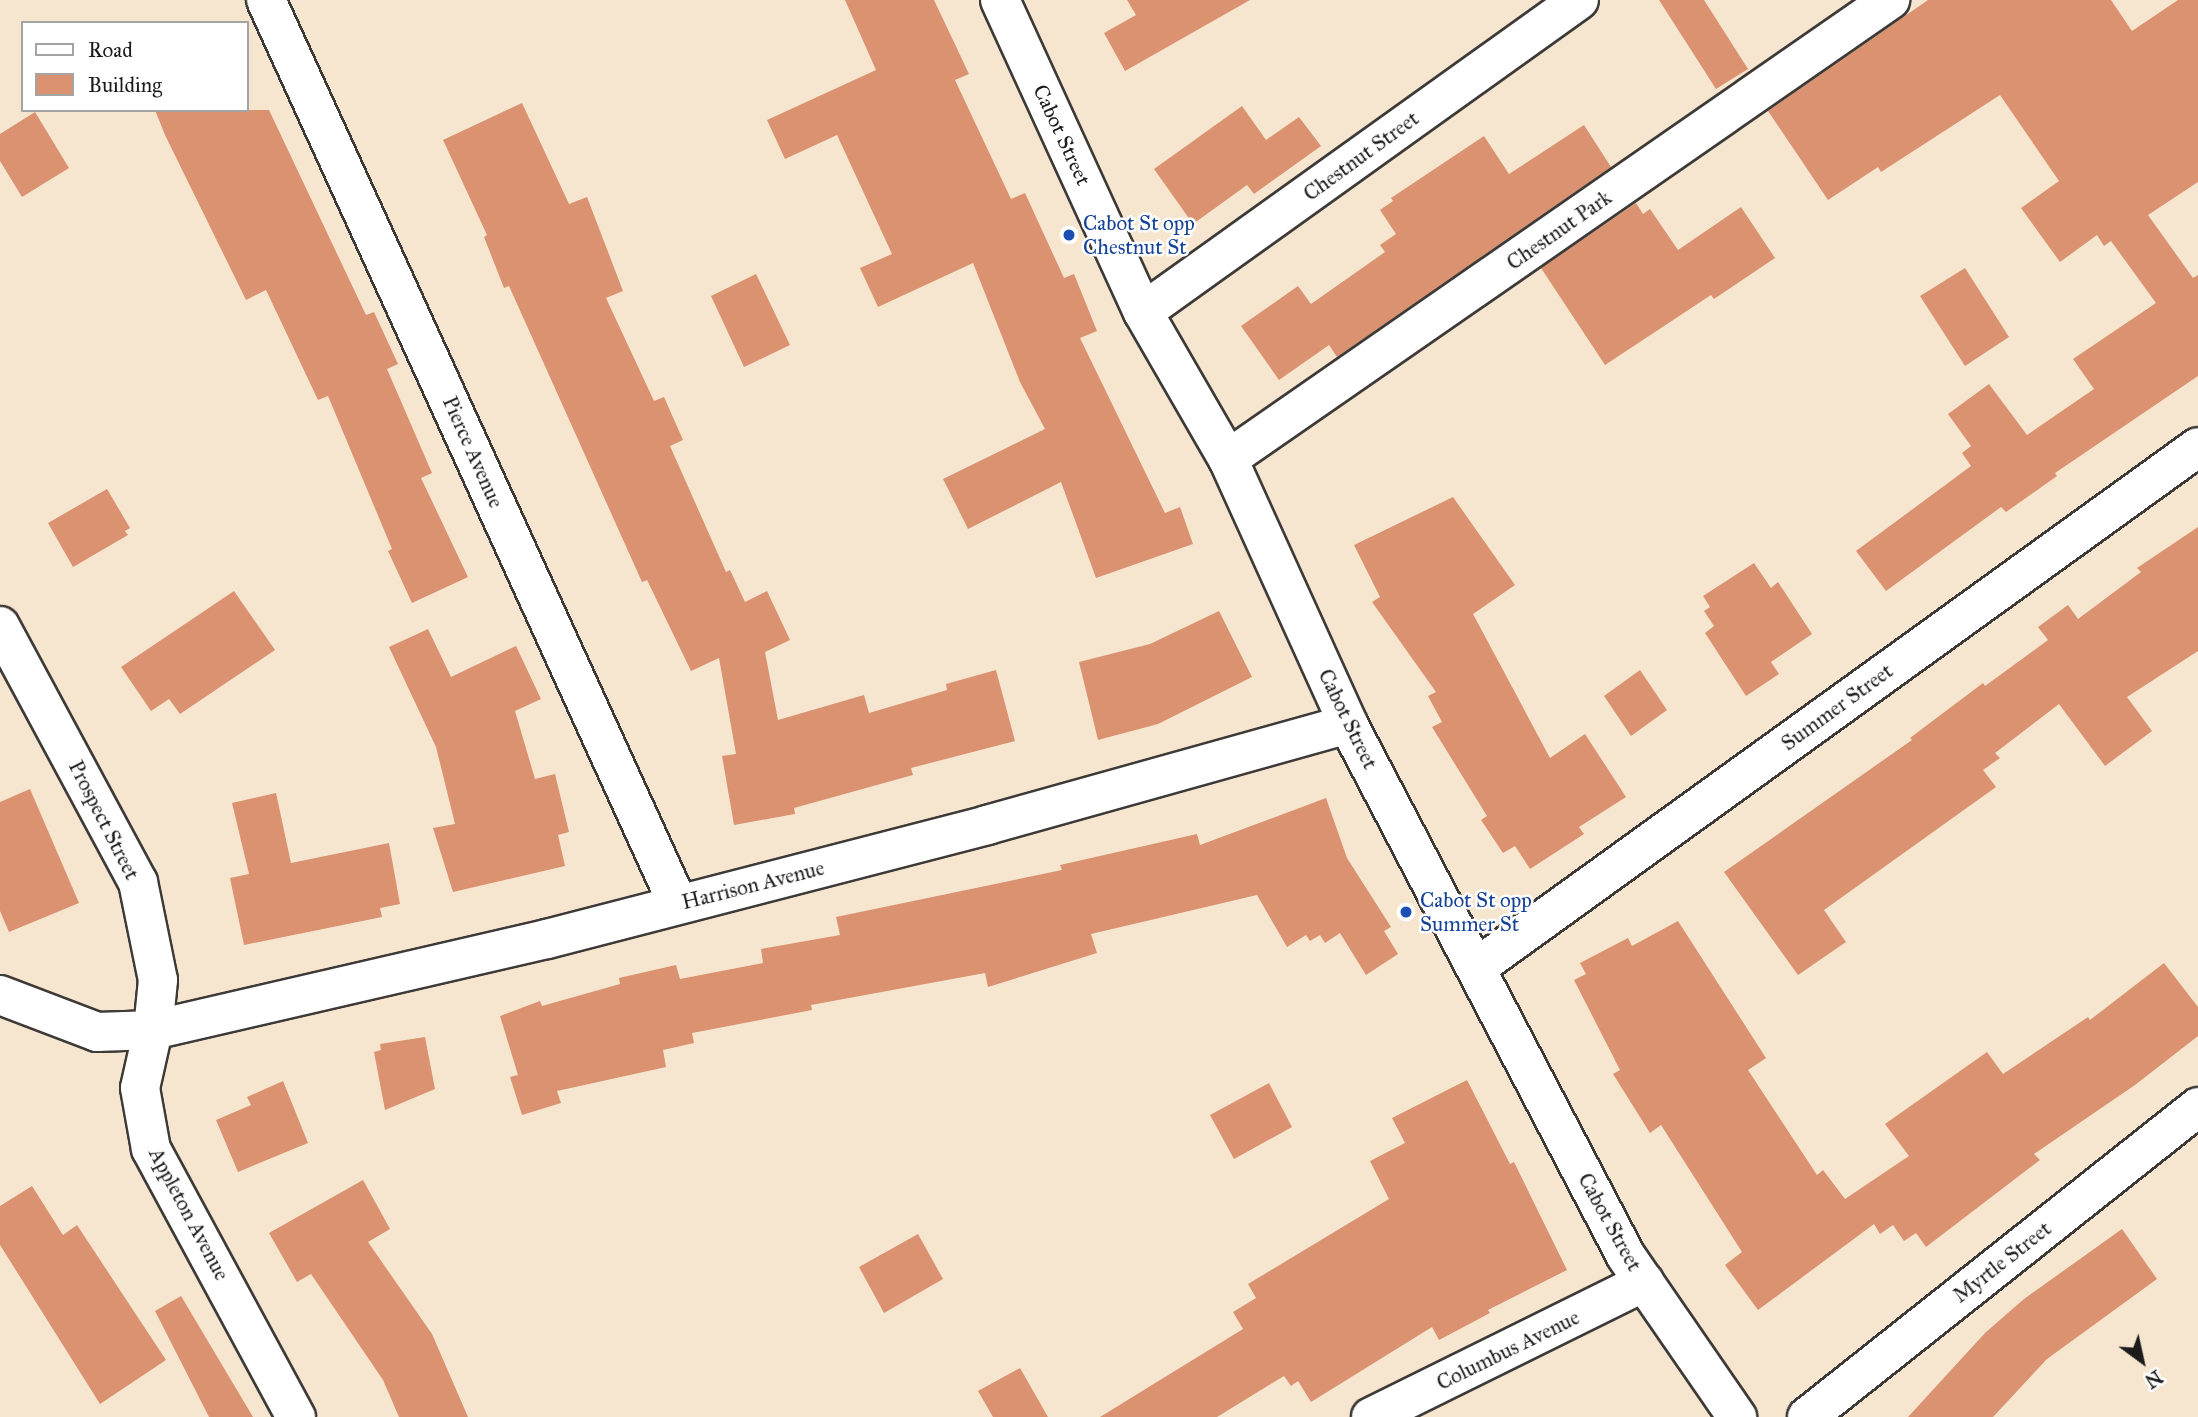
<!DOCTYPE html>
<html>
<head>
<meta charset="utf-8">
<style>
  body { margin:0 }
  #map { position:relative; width:2198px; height:1417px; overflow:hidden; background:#f6e6d0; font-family:"IM FELL Great Primer",serif }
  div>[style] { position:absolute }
  .building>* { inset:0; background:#db9270 }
  .roads { filter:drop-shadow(2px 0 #3d3a37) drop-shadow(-2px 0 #3d3a37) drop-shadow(0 2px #3d3a37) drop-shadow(0 -2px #3d3a37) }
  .minor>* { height:38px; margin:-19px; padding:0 19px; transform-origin:19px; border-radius:19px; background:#fff }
  .major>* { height:38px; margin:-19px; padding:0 19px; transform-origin:19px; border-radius:19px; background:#fff }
  .dots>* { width:19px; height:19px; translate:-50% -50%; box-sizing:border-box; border:4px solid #fff; border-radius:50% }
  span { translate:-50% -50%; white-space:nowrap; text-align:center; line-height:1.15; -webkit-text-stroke:5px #fff; paint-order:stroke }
  .street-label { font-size:21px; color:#1c1c1c }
  .transit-label { font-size:21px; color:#164399 }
  .left { translate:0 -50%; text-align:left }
  .legend { position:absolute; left:21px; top:21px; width:228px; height:91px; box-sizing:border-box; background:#fff; border:2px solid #a4a4a4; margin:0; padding:9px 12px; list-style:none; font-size:21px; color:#1c1c1c }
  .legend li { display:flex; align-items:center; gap:14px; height:35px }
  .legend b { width:35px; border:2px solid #a4a4a4 }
  .north { position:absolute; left:2107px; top:1326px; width:70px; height:70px; -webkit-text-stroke:5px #fff; paint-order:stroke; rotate:147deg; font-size:19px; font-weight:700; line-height:28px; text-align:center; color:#1c1c1c }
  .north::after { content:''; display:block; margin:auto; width:24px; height:32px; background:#1c1c1c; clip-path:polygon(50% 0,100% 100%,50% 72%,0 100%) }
</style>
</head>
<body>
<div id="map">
  <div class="building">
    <div style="clip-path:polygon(845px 0,934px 0,969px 74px,955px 80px,1011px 199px,1025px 193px,1064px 278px,1074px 274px,1097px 331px,1080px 338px,1165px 513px,1180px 507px,1193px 544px,1096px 578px,1061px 482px,968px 529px,943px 479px,1045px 429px,1020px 382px,973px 263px,878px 307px,860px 268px,892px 254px,837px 135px,785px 159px,767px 120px,876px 70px)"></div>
    <div style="clip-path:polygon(1127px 0,1250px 0,1125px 71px,1104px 33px,1136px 15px)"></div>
    <div style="clip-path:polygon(1659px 0,1704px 0,1748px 69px,1716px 89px)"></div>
    <div style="clip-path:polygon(1928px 0,2111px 0,2132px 31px,2178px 0,2198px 0,2198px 182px,2148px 215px,2193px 278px,2198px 275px,2198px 376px,2055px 473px,2057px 476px,2006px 512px,2001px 507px,1886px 591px,1856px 551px,1971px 466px,1962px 453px,1971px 446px,1948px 414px,1989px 384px,2027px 435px,2094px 389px,2073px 359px,2156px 303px,2111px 241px,2104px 246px,2097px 235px,2060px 262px,2021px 208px,2059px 181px,2000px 95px,1881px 172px,1878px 167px,1828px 200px,1768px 111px)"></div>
    <div style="clip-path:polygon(522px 103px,569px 204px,587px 197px,623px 291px,606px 298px,654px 401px,664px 397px,683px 440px,670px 446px,726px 572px,730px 570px,745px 602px,767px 591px,790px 640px,765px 652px,778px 720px,864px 695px,869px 713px,947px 690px,946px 684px,996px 670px,1015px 741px,911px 768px,913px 775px,794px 808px,795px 814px,734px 825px,722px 756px,736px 754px,719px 658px,691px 671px,647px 580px,642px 582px,509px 286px,504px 288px,484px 237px,487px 235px,443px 140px)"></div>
    <div style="clip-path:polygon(1242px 106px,1266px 140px,1299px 117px,1321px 146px,1254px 194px,1247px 185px,1193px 224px,1154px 169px)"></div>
    <div style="clip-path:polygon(155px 110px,269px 110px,366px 315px,374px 312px,398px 364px,387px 369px,432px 473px,421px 478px,468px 577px,412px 603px,388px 551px,392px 549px,328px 396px,318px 400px,266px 290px,246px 300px,165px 135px)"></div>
    <div style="clip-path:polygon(35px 112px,69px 168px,22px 197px,0 161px,0 134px)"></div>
    <div style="clip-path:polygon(1584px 125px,1611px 167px,1337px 357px,1329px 345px,1279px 380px,1241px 326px,1298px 286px,1311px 304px,1385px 252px,1380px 245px,1396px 234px,1380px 210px,1393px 201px,1391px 198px,1484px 136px,1509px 174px)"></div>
    <div style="clip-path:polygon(1636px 203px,1643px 214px,1650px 209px,1678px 250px,1741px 207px,1775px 258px,1714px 299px,1711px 295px,1605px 365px,1541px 268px)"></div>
    <div style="clip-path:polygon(1965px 268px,2009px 337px,1965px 366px,1920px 296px)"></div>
    <div style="clip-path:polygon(756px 274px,790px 345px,744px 367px,711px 296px)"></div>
    <div style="clip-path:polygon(107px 489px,130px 528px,125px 531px,128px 535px,73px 567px,48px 523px)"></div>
    <div style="clip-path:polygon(1453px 497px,1515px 585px,1473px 614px,1550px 758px,1585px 734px,1626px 797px,1579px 827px,1584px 834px,1530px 869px,1515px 846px,1503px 853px,1481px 820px,1487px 816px,1432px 727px,1442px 722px,1428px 696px,1436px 692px,1372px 602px,1380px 597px,1354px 545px)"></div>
    <div style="clip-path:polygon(2198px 527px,2198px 651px,2127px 697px,2152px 731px,2105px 766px,2059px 704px,1995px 753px,2000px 758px,1983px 770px,1996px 787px,1824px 910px,1846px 942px,1798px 975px,1724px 872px,1912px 740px,1910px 738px,1983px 683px,1985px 686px,2048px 640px,2038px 627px,2068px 605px,2078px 619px,2141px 572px,2137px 568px)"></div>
    <div style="clip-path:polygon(1754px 563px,1771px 588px,1778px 582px,1812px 634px,1771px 662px,1779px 674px,1746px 696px,1705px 633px,1714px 626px,1704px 611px,1710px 607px,1703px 596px)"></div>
    <div style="clip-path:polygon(234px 591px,275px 650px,180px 714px,169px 699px,151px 711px,121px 667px)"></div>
    <div style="clip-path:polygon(1219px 611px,1252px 677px,1158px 724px,1098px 740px,1079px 662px,1150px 644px)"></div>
    <div style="clip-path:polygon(428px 629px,451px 677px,516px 646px,541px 699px,515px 711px,535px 779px,555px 774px,569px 832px,558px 835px,565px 866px,453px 892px,433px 828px,455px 824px,436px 747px,389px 647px)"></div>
    <div style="clip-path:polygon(1640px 670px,1667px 710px,1631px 736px,1604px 696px)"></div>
    <div style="clip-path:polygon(30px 789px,79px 903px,9px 932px,0 911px,0 802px)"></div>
    <div style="clip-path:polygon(276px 793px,291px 863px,389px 843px,400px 904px,380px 908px,382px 917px,244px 945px,230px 878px,249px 874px,232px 803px)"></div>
    <div style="clip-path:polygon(1326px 798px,1347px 858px,1391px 927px,1384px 931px,1398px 954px,1366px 975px,1340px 933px,1325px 943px,1320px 935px,1310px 941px,1306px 935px,1287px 947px,1257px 895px,1091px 934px,1097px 953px,988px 987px,985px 973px,811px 1005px,812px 1010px,692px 1033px,694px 1043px,663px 1050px,666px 1067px,557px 1091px,561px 1103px,522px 1115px,510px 1077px,518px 1075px,500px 1016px,540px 1001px,542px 1006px,620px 984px,619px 978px,676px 965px,680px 979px,763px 963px,761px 949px,840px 935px,836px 917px,1062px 870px,1060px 865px,1197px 834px,1200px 845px)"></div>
    <div style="clip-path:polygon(1678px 921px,1766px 1058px,1748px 1070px,1817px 1175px,1823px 1170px,1845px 1199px,1909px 1156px,1885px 1124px,1987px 1052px,2003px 1074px,2088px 1017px,2090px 1020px,2164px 963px,2198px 1007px,2198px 1036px,2135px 1085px,2034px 1154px,2040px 1160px,1926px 1247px,1916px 1233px,1904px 1241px,1893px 1225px,1880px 1234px,1874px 1224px,1758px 1310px,1725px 1265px,1742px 1252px,1661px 1125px,1650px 1133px,1613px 1074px,1620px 1070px,1574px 980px,1586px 974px,1580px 963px,1628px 938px,1632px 946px)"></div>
    <div style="clip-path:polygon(425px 1037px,435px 1089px,385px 1110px,374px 1052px,381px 1050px,380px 1044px)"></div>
    <div style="clip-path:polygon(1467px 1080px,1510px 1164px,1514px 1162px,1567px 1270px,1488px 1310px,1490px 1313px,1439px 1340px,1432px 1327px,1311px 1402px,1298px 1381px,1291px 1386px,1284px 1376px,1217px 1417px,1100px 1417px,1243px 1329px,1233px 1312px,1256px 1298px,1248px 1284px,1389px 1199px,1370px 1161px,1405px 1143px,1392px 1118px)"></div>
    <div style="clip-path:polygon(283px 1081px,308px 1143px,238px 1172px,216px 1120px,251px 1105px,247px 1097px)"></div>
    <div style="clip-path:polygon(1269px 1083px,1292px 1127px,1234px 1159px,1210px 1115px)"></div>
    <div style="clip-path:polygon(363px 1180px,390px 1229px,368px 1242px,432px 1334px,468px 1417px,399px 1417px,383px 1380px,311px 1274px,297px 1282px,269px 1233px)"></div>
    <div style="clip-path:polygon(32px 1186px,63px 1235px,77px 1225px,166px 1360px,100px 1404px,0 1245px,0 1206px)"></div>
    <div style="clip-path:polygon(2122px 1229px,2157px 1279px,2047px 1359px,1993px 1417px,1908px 1417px,1985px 1333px,2024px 1299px)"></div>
    <div style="clip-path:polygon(918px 1234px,943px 1279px,884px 1313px,859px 1267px)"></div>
    <div style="clip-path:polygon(181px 1296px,253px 1417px,209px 1417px,155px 1311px)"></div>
    <div style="clip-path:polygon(1020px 1368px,1048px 1417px,993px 1417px,978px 1391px)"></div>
  </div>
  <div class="roads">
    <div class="minor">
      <div style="left:266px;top:0;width:993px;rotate:65.5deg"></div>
      <div style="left:1143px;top:312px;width:536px;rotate:-35.59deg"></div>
      <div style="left:1228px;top:459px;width:806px;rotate:-34.74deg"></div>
      <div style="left:0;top:626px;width:291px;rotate:61.7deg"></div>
      <div style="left:138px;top:882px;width:100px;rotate:78.5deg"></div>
      <div style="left:158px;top:980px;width:50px;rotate:95.7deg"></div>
      <div style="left:153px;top:1030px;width:404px;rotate:-13deg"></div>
      <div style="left:547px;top:939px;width:455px;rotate:-14.5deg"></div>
      <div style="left:987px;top:825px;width:375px;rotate:-15.6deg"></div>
      <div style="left:1476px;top:968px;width:890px;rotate:-35.81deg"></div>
      <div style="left:0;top:995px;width:104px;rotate:20.9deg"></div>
      <div style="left:97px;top:1032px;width:56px;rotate:-2deg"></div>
      <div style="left:153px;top:1030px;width:59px;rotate:102.6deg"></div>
      <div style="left:140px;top:1088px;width:62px;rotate:79.8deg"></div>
      <div style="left:151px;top:1149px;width:305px;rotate:61.6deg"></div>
      <div style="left:1371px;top:1417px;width:305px;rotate:-26.3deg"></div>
      <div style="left:1807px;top:1417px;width:499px;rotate:-38.4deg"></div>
    </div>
    <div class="major">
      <div style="left:1000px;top:0;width:343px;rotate:65.4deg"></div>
      <div style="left:1143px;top:312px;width:170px;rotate:60deg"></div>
      <div style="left:1228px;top:459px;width:291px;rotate:65.6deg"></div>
      <div style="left:1348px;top:724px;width:600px;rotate:62.41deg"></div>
      <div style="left:1626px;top:1256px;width:196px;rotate:55.4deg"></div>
    </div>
  </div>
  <div class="dots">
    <div style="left:1069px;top:235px;background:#1a4fb4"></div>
    <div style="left:1406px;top:912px;background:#1a4fb4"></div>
  </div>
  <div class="street-label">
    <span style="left:1062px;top:135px;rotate:65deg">Cabot Street</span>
    <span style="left:1361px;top:156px;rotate:-36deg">Chestnut Street</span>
    <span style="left:1559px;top:230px;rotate:-35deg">Chestnut Park</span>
    <span style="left:473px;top:452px;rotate:66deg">Pierce Avenue</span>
    <span style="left:1837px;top:707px;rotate:-36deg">Summer Street</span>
    <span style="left:1348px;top:719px;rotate:64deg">Cabot Street</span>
    <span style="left:104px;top:820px;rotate:63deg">Prospect Street</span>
    <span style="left:753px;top:885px;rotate:-14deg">Harrison Avenue</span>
    <span style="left:189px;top:1214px;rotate:62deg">Appleton Avenue</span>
    <span style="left:1610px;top:1222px;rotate:61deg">Cabot Street</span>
    <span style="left:2002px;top:1262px;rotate:-38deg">Myrtle Street</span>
    <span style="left:1508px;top:1350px;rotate:-26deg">Columbus Avenue</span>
  </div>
  <div class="transit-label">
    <span class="left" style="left:1083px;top:235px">Cabot St opp<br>Chestnut St</span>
    <span class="left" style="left:1420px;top:912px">Cabot St opp<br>Summer St</span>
  </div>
  <ul class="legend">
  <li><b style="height:9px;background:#fff"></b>Road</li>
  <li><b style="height:19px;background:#db9270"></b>Building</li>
  </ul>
  <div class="north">N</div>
</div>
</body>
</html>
